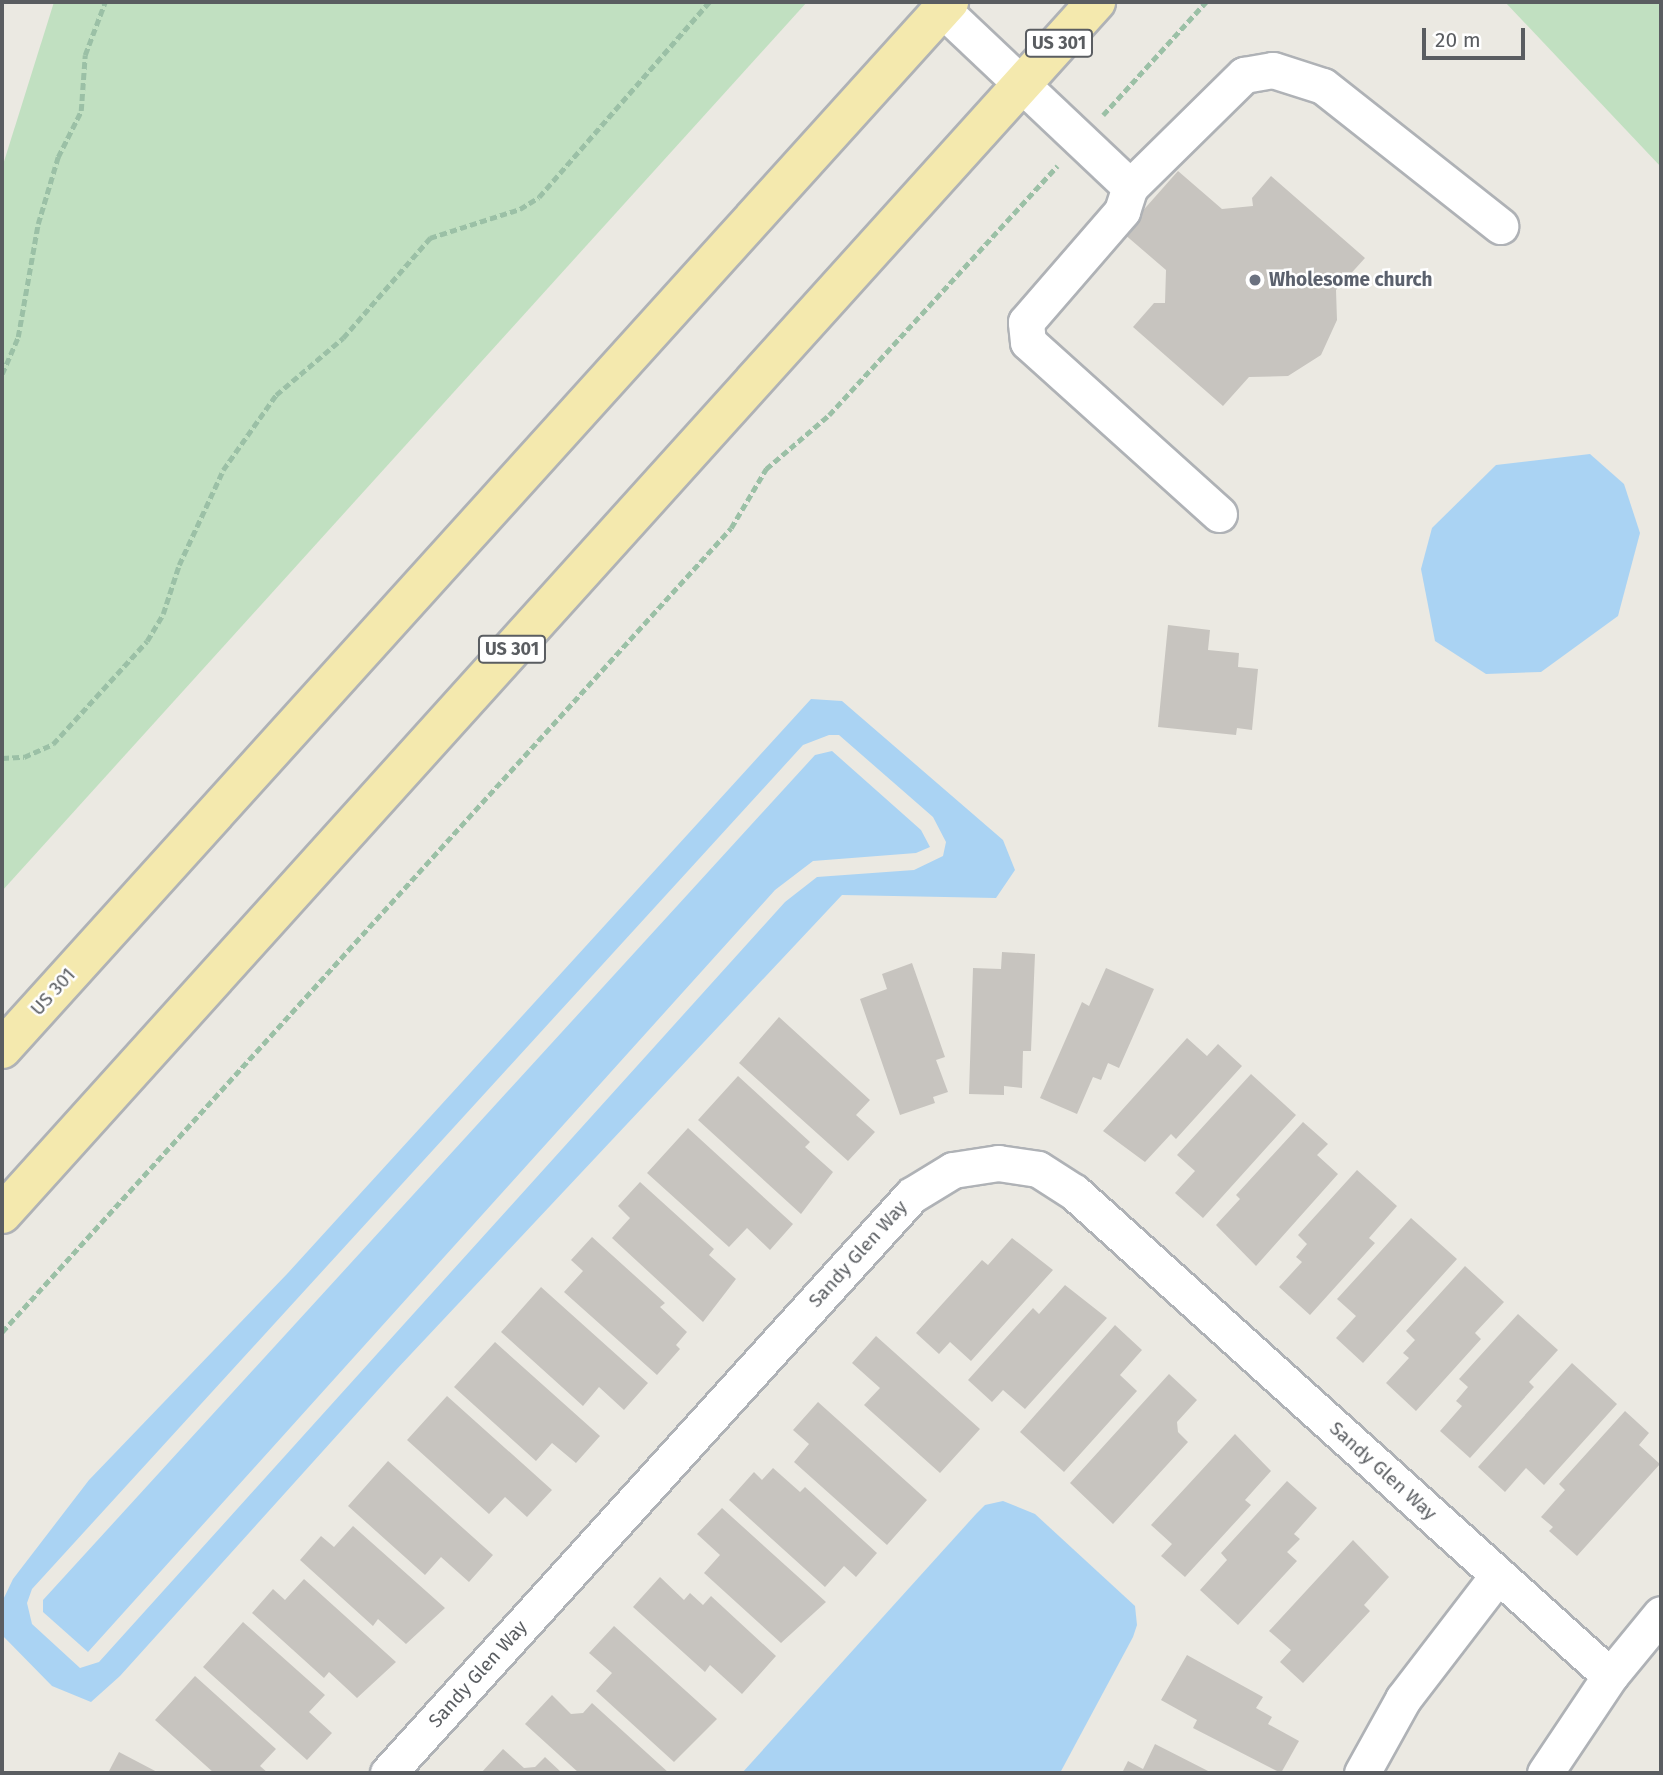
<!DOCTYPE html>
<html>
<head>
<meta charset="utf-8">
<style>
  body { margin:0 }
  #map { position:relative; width:1663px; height:1775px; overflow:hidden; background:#ebe9e2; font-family:"Fira Sans",sans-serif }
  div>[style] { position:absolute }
  .green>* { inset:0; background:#c1e0c1 }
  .water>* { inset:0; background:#aad3f3 }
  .building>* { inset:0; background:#c7c4bf }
  .path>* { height:4.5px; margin-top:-2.25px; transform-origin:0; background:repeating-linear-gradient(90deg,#9bc0a6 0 7px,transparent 0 10.5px) }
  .roads { filter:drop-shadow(2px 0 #afb2b6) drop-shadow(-2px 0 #afb2b6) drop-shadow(0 2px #afb2b6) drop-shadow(0 -2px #afb2b6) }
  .minor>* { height:35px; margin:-17.5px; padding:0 17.5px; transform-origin:17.5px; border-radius:17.5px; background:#fff }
  .major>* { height:38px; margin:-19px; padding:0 19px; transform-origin:19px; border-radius:19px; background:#f4e9ae }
  .dots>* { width:19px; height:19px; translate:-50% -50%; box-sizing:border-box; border:4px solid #fff; border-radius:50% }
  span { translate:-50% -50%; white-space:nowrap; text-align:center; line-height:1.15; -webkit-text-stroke:5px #fff; paint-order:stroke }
  .shield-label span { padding:2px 5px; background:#fff; border:2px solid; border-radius:5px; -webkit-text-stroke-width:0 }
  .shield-label { font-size:18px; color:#5a5d61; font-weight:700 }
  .worship-label { font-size:19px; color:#5b616d; font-weight:700 }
  .left { translate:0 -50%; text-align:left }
  .street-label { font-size:19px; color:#5a5d61 }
  .frame { position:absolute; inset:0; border:4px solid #5a5d61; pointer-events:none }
  .scale { position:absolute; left:1422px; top:28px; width:103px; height:32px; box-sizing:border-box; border:4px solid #5a5d61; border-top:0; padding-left:9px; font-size:21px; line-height:24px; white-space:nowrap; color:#5a5d61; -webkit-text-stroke:5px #fff; paint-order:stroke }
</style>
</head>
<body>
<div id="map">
  <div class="green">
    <div style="clip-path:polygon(54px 2px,807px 2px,2px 891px,2px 168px)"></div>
    <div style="clip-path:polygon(1505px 2px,1661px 2px,1661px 167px)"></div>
  </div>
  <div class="water">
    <div style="clip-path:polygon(1590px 454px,1624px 484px,1640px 533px,1618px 616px,1541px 672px,1486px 674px,1435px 641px,1421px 569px,1432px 528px,1496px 465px)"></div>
    <div style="clip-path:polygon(evenodd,811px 699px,842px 701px,1003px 840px,1015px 870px,996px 898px,842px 895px,396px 1370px,120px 1676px,91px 1702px,52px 1686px,2px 1635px,2px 1602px,13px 1579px,89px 1480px,287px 1274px,811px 699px,829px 735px,839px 735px,933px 817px,946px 842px,943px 856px,914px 870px,817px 877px,785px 902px,99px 1662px,80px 1668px,32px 1624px,27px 1603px,32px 1589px,803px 745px,829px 735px)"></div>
    <div style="clip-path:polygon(832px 751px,921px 830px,930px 847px,916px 853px,813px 861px,775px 890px,88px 1652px,43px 1612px,43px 1600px,815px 755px)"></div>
    <div style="clip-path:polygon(1003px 1501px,1035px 1514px,1135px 1606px,1137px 1625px,1133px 1637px,1060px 1773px,742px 1773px,976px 1514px,985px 1505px)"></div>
  </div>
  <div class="building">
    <div style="clip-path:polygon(1178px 171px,1222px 209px,1253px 206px,1252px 198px,1271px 176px,1365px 258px,1336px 290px,1337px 320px,1321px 355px,1288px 376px,1249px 377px,1223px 406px,1133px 327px,1154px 303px,1165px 303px,1166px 270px,1123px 233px)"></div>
    <div style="clip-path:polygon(1168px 625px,1210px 630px,1208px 650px,1239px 653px,1238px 667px,1258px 669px,1252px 730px,1237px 728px,1236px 735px,1158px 727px)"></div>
    <div style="clip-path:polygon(1002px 952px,1035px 954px,1031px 1051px,1023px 1051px,1022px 1088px,1004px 1086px,1004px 1095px,969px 1094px,973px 968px,1001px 969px)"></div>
    <div style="clip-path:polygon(912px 963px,945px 1057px,936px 1060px,948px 1092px,933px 1097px,935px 1103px,900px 1115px,860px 999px,887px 989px,882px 974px)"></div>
    <div style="clip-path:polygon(1106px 968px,1154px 989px,1119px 1068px,1108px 1063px,1101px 1080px,1093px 1077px,1077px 1114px,1040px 1098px,1082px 1002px,1089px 1006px)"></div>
    <div style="clip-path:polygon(779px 1017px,870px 1100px,856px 1115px,875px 1132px,848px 1161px,739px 1063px)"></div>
    <div style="clip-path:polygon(1187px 1038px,1207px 1056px,1218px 1044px,1242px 1066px,1176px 1139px,1171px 1134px,1145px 1162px,1103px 1131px)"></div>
    <div style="clip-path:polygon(1251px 1074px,1296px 1115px,1203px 1218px,1175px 1193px,1195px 1171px,1177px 1155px)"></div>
    <div style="clip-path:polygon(738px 1076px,810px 1142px,805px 1147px,833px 1172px,801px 1214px,698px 1120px)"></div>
    <div style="clip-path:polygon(1303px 1122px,1328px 1144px,1317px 1155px,1338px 1174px,1256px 1266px,1216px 1225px,1240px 1199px,1236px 1195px)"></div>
    <div style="clip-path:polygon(688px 1128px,793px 1224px,770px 1250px,747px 1228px,729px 1247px,647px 1173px)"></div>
    <div style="clip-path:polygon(1357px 1170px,1397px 1206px,1369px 1238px,1375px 1243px,1310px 1315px,1279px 1287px,1302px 1262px,1296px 1257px,1307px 1244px,1298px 1235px)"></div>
    <div style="clip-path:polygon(640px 1182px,714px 1249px,709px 1255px,736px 1279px,703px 1322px,612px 1238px,630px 1218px,618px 1206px)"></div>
    <div style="clip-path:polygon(1411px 1218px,1457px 1259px,1363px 1363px,1336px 1338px,1356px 1316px,1337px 1299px)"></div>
    <div style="clip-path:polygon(592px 1237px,665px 1303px,660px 1307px,687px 1332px,676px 1345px,680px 1349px,657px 1375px,564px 1292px,583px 1271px,571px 1260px)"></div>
    <div style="clip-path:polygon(1012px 1238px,1053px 1270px,971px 1361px,950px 1342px,939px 1354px,916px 1333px,982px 1260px,988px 1265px)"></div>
    <div style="clip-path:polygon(1465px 1266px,1504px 1302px,1475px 1333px,1481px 1339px,1416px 1411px,1386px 1383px,1409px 1358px,1403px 1353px,1415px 1340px,1406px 1331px)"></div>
    <div style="clip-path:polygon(1065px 1285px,1107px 1318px,1025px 1409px,1003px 1390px,992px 1402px,968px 1380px,1033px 1308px,1039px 1314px)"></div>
    <div style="clip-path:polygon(541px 1287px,648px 1383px,624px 1410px,599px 1387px,583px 1406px,501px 1332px)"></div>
    <div style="clip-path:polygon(1518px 1314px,1558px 1350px,1529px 1382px,1534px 1387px,1470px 1458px,1440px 1431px,1462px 1406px,1456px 1401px,1468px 1387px,1459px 1379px)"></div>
    <div style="clip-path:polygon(1115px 1325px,1142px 1350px,1120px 1375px,1137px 1391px,1064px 1472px,1020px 1432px)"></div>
    <div style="clip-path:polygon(876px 1336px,980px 1429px,940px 1473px,864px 1405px,880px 1388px,852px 1363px)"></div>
    <div style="clip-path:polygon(495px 1342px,600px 1436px,576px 1463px,552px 1443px,536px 1461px,454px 1387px)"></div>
    <div style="clip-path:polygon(1572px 1363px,1617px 1404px,1544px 1485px,1526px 1468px,1505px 1492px,1478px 1467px)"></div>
    <div style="clip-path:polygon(1169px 1374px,1197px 1400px,1177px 1422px,1178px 1432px,1188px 1442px,1113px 1524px,1070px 1483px)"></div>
    <div style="clip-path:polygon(447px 1396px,552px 1490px,527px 1517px,505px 1497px,489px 1514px,407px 1440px)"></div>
    <div style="clip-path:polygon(818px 1402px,927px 1500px,887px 1545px,794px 1462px,809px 1444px,793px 1430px)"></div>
    <div style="clip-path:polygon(1625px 1411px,1649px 1433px,1639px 1445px,1660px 1464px,1577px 1556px,1549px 1531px,1553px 1527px,1541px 1517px,1565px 1490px,1559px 1484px)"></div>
    <div style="clip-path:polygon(1235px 1434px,1271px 1471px,1245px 1500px,1251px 1505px,1185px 1577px,1161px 1556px,1172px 1544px,1151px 1525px)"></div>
    <div style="clip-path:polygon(388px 1461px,493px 1555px,469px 1582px,441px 1557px,425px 1575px,348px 1506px)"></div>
    <div style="clip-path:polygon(773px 1468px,800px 1492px,805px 1487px,877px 1553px,856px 1577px,844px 1566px,825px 1587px,729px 1500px,754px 1472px,762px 1480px)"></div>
    <div style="clip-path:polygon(1287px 1481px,1317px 1508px,1294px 1534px,1300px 1539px,1287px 1552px,1297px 1561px,1238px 1625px,1200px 1590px,1227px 1560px,1221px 1553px)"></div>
    <div style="clip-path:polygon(722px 1508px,826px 1602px,781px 1643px,704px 1573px,720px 1555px,697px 1534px)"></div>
    <div style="clip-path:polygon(353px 1526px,445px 1608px,406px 1644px,378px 1619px,373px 1626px,300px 1560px,321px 1536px,334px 1547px)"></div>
    <div style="clip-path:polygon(1353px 1540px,1389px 1577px,1364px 1605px,1370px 1611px,1303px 1683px,1280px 1662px,1291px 1650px,1269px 1631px)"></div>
    <div style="clip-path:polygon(660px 1577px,684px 1600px,690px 1593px,703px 1605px,711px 1596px,776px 1656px,742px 1694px,710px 1665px,705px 1672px,633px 1607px)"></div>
    <div style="clip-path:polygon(304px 1579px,396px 1662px,357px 1698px,329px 1672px,324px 1678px,252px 1613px,273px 1589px,285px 1600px)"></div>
    <div style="clip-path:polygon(243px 1622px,325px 1695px,309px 1712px,332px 1733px,307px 1760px,203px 1667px)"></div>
    <div style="clip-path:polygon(614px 1626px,717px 1719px,674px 1762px,596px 1691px,612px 1673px,589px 1653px)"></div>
    <div style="clip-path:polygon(1187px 1655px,1263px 1697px,1256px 1708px,1272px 1717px,1268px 1724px,1299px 1741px,1281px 1773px,1193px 1728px,1197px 1720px,1161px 1700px)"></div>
    <div style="clip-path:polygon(195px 1676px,276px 1749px,260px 1766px,268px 1773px,214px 1773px,155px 1720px)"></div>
    <div style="clip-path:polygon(552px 1695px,571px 1714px,583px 1713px,592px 1703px,669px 1773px,579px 1773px,525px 1724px)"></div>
    <div style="clip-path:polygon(1155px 1744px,1212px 1773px,1122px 1773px,1128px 1761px,1143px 1769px)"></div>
    <div style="clip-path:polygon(503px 1749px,524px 1768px,535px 1767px,545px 1757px,562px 1773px,481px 1773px)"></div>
    <div style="clip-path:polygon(119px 1752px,159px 1773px,108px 1773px)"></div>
  </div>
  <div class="path">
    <div style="left:1103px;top:115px;width:153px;rotate:-47.7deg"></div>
    <div style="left:2px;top:374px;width:40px;rotate:-66.6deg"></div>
    <div style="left:18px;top:337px;width:115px;rotate:-80deg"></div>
    <div style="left:38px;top:224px;width:70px;rotate:-73.4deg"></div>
    <div style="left:58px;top:157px;width:51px;rotate:-63.4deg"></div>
    <div style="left:81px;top:111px;width:56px;rotate:-85.9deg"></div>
    <div style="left:85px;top:55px;width:57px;rotate:-69.3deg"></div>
    <div style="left:2px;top:758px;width:22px;rotate:-3deg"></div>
    <div style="left:24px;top:757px;width:32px;rotate:-24deg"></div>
    <div style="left:53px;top:744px;width:139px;rotate:-47.6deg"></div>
    <div style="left:147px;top:641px;width:31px;rotate:-59deg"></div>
    <div style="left:163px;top:614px;width:52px;rotate:-71.9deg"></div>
    <div style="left:179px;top:565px;width:105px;rotate:-65.1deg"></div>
    <div style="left:223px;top:470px;width:92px;rotate:-54.8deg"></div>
    <div style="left:276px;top:395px;width:88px;rotate:-40.4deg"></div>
    <div style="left:343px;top:338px;width:133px;rotate:-49deg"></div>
    <div style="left:430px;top:238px;width:95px;rotate:-17.9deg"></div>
    <div style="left:520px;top:209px;width:22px;rotate:-32deg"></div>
    <div style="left:539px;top:197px;width:259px;rotate:-48.9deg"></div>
    <div style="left:2px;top:1332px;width:1085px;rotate:-47.8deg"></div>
    <div style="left:731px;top:528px;width:69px;rotate:-59.3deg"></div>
    <div style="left:766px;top:469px;width:83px;rotate:-40.6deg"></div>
    <div style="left:829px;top:415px;width:338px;rotate:-47.5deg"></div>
  </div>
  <div class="roads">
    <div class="minor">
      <div style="left:942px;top:9px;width:259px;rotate:43.4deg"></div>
      <div style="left:1219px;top:514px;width:257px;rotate:-138deg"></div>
      <div style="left:1028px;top:342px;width:20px;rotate:-96deg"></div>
      <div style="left:1026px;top:322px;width:147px;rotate:-49.1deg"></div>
      <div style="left:1122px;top:211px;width:25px;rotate:-72deg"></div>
      <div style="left:1130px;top:187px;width:160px;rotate:-44.5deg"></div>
      <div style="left:1244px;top:75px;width:29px;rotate:-10deg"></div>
      <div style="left:1273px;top:70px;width:52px;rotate:17.7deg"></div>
      <div style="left:1323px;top:86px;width:226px;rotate:38.3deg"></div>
      <div style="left:388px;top:1773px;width:780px;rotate:-47.81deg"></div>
      <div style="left:912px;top:1195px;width:48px;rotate:-31.4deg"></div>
      <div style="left:953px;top:1170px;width:46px;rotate:-8.8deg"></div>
      <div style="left:998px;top:1163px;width:40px;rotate:8.5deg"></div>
      <div style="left:1038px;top:1169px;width:43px;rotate:32.6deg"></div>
      <div style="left:1074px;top:1192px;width:722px;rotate:42.08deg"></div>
      <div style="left:1362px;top:1773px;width:85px;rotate:-61deg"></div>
      <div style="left:1403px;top:1699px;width:156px;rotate:-52.5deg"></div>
      <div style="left:1545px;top:1773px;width:117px;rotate:-56.2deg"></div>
      <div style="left:1610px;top:1676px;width:80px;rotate:-50.6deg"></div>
    </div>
    <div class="major">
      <div style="left:2px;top:1049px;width:1412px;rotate:-47.87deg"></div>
      <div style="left:2px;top:1214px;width:1633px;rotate:-47.93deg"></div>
    </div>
  </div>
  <div class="dots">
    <div style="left:1255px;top:280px;background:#6b7280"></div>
  </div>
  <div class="shield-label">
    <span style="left:1059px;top:43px">US 301</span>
    <span style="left:512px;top:649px">US 301</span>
  </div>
  <div class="worship-label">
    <span class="left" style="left:1269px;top:280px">Wholesome church</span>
  </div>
  <div class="street-label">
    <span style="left:53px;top:992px;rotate:-48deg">US 301</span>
    <span style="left:858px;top:1254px;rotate:-48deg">Sandy Glen Way</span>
    <span style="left:1383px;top:1471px;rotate:42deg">Sandy Glen Way</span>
    <span style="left:478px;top:1674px;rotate:-48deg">Sandy Glen Way</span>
  </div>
  <div class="frame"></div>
  <div class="scale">20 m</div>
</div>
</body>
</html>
